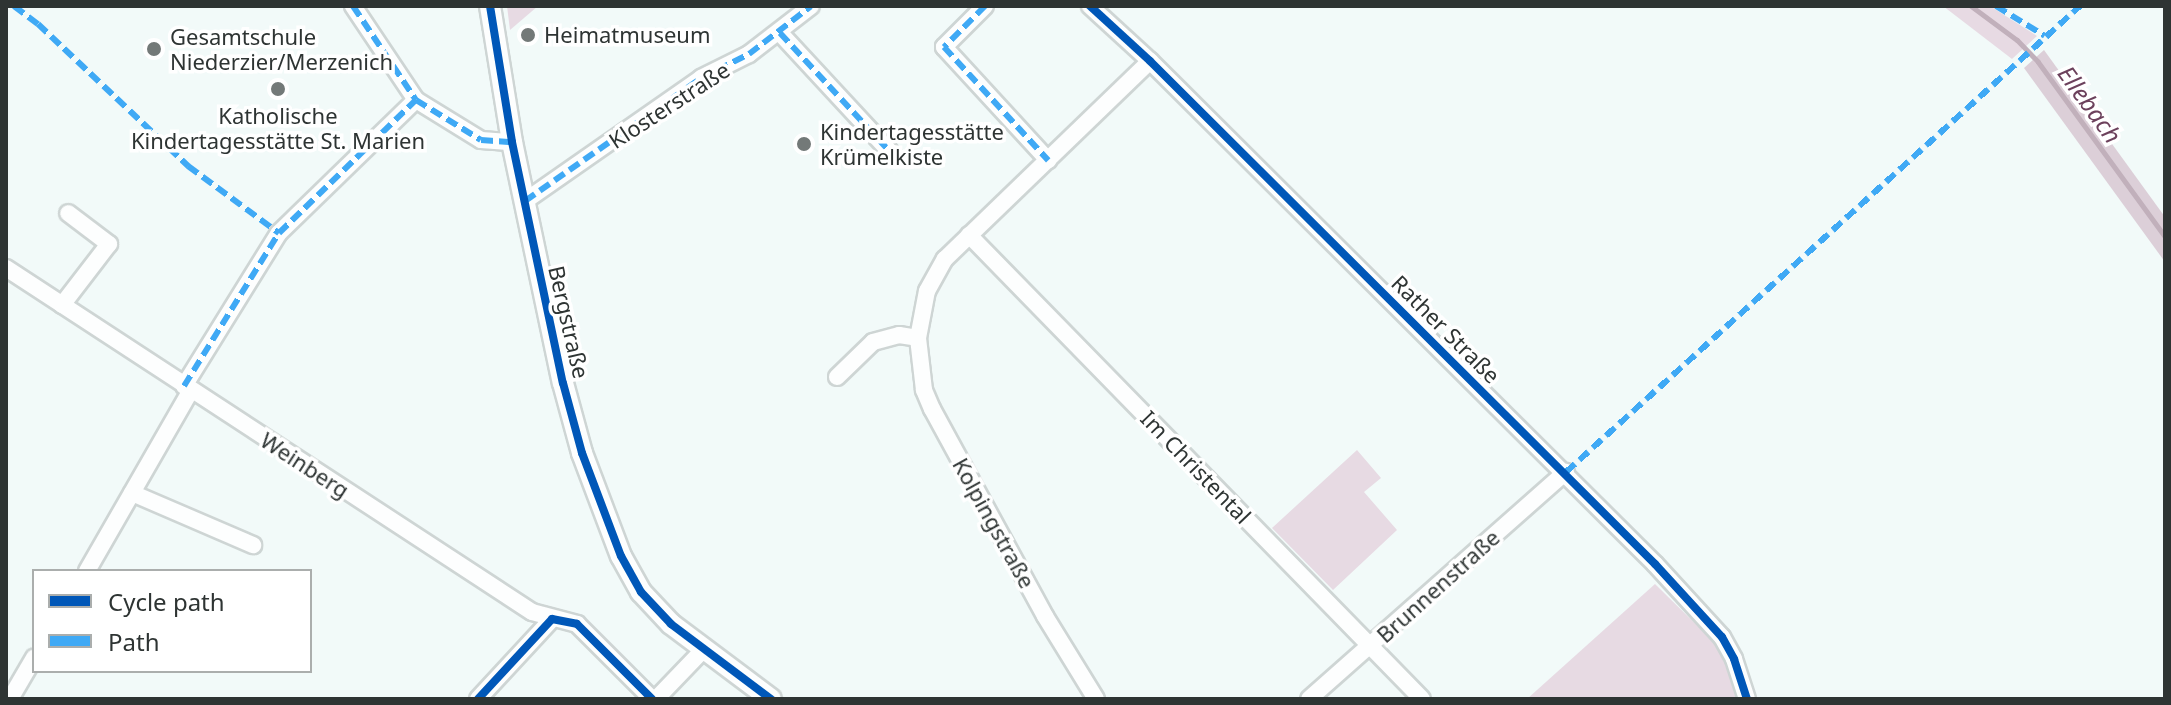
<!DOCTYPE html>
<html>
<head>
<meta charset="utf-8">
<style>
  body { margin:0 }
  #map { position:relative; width:2171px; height:705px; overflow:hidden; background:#f2faf9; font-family:"Noto Sans",sans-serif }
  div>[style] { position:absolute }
  .green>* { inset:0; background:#e7dae3 }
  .forest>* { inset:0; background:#dccfd8 }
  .stream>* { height:5px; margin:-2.5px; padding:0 2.5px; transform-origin:2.5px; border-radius:2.5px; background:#c1b0bb }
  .roads { filter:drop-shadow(2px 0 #ced5d4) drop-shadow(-2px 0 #ced5d4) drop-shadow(0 2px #ced5d4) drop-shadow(0 -2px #ced5d4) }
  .minor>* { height:16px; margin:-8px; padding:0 8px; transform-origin:8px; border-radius:8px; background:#fdfefe }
  .tertiary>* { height:20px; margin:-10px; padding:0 10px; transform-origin:10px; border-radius:10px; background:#fdfefe }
  .quiet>* { height:6px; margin-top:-3px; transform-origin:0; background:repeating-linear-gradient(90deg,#3fa9f5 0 12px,transparent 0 18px) }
  .cycleway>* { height:8px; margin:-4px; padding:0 4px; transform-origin:4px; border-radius:4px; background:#0057b8 }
  .dots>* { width:22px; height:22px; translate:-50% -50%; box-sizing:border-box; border:4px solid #fff; border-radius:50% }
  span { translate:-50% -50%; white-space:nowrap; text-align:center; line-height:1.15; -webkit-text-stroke:7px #fff; paint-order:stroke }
  .poi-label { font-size:22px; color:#2e3433 }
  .left { translate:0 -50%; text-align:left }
  .street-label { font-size:22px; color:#2e3433 }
  .water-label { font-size:24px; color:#6c415c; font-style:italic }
  .frame { position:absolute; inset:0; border:8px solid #2e3433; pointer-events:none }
  .legend { position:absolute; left:32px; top:569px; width:280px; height:104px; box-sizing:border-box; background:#fff; border:2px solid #abaead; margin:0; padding:10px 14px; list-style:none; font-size:24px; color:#2e3433 }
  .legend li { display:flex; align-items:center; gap:16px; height:40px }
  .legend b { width:40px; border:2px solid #abaead }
</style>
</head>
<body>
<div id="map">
  <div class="green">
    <div style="clip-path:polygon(507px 6px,538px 6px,510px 30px)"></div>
    <div style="clip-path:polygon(1943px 6px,1990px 6px,2037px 36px,2012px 59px)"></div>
    <div style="clip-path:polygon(1357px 450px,1381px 478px,1364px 492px,1397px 530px,1333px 590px,1272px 528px)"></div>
    <div style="clip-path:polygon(1655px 584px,1719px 647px,1727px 660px,1737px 699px,1527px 699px)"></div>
  </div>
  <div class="forest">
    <div style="clip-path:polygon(2044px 50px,2165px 217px,2165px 262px,2024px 68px)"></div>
  </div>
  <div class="stream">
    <div style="left:1971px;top:6px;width:57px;rotate:36.5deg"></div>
    <div style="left:2017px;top:40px;width:30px;rotate:46deg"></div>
    <div style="left:2038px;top:62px;width:216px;rotate:54deg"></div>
  </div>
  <div class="roads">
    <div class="minor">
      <div style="left:353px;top:6px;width:113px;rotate:56.2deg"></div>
      <div style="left:416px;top:100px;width:76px;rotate:31.6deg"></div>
      <div style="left:481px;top:140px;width:31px;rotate:4deg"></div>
      <div style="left:985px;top:6px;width:58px;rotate:135deg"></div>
      <div style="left:944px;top:47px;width:154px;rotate:47.4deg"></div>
      <div style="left:1090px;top:6px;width:81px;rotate:42.5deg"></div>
      <div style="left:1150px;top:61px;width:713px;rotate:44.89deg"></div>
      <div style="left:1655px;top:564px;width:99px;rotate:47.5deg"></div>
      <div style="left:1722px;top:637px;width:25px;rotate:61deg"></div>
      <div style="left:1734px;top:659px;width:42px;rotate:72deg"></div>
      <div style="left:780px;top:33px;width:169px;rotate:47.2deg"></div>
      <div style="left:525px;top:201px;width:215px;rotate:-34.9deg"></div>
      <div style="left:701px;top:78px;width:54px;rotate:-26.6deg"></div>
      <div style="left:749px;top:54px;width:78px;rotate:-37.7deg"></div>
      <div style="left:969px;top:235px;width:648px;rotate:45.69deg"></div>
      <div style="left:6px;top:268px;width:628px;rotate:33.18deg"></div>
      <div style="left:532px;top:612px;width:47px;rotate:14.9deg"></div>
      <div style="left:577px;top:624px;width:106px;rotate:45deg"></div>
      <div style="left:62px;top:305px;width:77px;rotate:-52.4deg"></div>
      <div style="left:109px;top:244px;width:51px;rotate:-142.9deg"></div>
      <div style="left:837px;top:377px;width:50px;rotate:-44.2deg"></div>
      <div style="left:873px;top:342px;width:27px;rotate:-15deg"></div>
      <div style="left:899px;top:335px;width:19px;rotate:9deg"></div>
      <div style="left:184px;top:386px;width:180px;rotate:-58.2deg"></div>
      <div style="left:279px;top:233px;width:191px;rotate:-44.2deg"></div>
      <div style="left:132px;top:493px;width:132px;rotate:23.3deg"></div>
      <div style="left:87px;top:571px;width:209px;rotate:-60.1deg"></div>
      <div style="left:10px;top:699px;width:48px;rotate:-59.7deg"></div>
      <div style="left:478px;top:699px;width:109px;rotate:-47.2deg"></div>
      <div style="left:656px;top:699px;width:68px;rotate:-46.2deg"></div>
      <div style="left:1096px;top:699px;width:97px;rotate:-121.6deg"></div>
      <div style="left:1045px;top:616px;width:236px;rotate:-118.6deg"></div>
      <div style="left:932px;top:409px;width:21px;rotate:-113deg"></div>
      <div style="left:924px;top:390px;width:52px;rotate:-96.6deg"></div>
      <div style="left:918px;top:338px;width:48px;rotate:-79.2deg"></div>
      <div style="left:927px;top:291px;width:37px;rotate:-61deg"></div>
      <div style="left:945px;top:259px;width:285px;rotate:-44deg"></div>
      <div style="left:1309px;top:699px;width:343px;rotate:-41.5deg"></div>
    </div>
    <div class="tertiary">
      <div style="left:490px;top:6px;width:138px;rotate:80.8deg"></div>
      <div style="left:512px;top:142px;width:246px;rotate:78.1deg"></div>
      <div style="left:563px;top:383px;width:73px;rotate:74.8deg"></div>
      <div style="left:582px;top:453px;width:110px;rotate:69.3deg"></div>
      <div style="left:621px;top:556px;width:41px;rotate:60.9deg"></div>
      <div style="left:641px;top:592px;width:44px;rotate:46.8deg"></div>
      <div style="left:671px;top:624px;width:125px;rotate:36.9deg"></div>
    </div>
  </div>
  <div class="quiet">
    <div style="left:14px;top:6px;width:30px;rotate:37deg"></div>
    <div style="left:38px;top:24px;width:207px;rotate:43.4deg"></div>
    <div style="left:188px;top:166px;width:113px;rotate:36.4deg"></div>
    <div style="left:353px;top:6px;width:113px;rotate:56.2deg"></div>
    <div style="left:416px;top:100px;width:76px;rotate:31.6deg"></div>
    <div style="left:481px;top:140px;width:31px;rotate:4deg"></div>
    <div style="left:985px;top:6px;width:58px;rotate:135deg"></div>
    <div style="left:944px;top:47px;width:154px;rotate:47.4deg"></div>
    <div style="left:1996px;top:6px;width:57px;rotate:31.5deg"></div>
    <div style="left:780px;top:33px;width:169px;rotate:47.2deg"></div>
    <div style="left:525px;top:201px;width:215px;rotate:-34.9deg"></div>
    <div style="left:701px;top:78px;width:54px;rotate:-26.6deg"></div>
    <div style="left:749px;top:54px;width:78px;rotate:-37.7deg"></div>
    <div style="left:184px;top:386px;width:180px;rotate:-58.2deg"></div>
    <div style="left:279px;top:233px;width:191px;rotate:-44.2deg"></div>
    <div style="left:1566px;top:472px;width:694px;rotate:-42.2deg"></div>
  </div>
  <div class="cycleway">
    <div style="left:490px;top:6px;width:138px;rotate:80.8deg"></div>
    <div style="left:512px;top:142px;width:246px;rotate:78.1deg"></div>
    <div style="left:563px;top:383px;width:73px;rotate:74.8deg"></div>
    <div style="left:582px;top:453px;width:110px;rotate:69.3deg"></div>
    <div style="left:621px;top:556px;width:41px;rotate:60.9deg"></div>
    <div style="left:641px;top:592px;width:44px;rotate:46.8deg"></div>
    <div style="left:671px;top:624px;width:125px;rotate:36.9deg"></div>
    <div style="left:1090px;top:6px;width:81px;rotate:42.5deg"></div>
    <div style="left:1150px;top:61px;width:713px;rotate:44.89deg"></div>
    <div style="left:1655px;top:564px;width:99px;rotate:47.5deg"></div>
    <div style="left:1722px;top:637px;width:25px;rotate:61deg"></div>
    <div style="left:1734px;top:659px;width:42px;rotate:72deg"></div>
    <div style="left:478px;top:699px;width:109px;rotate:-47.2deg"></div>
    <div style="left:552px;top:619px;width:25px;rotate:11deg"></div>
    <div style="left:577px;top:624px;width:106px;rotate:45deg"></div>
  </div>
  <div class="dots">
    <div style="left:528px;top:35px;background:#737978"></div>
    <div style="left:154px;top:49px;background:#737978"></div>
    <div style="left:278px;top:89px;background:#737978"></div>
    <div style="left:804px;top:144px;background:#737978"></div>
  </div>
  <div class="poi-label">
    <span class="left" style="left:544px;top:35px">Heimatmuseum</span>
    <span class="left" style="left:170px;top:49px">Gesamtschule<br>Niederzier/Merzenich</span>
    <span style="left:278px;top:128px">Katholische<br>Kindertagesstätte St. Marien</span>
    <span class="left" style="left:820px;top:144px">Kindertagesstätte<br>Krümelkiste</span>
  </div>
  <div class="street-label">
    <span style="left:669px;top:105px;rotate:-33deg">Klosterstraße</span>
    <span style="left:569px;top:322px;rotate:77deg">Bergstraße</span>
    <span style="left:1446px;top:329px;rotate:45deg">Rather Straße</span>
    <span style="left:305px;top:465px;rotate:33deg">Weinberg</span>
    <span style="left:1196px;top:467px;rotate:46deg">Im Christental</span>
    <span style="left:994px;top:523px;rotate:61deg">Kolpingstraße</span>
    <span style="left:1438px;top:586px;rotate:-42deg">Brunnenstraße</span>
  </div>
  <div class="water-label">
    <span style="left:2090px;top:104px;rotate:54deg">Ellebach</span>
  </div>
  <div class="frame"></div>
  <ul class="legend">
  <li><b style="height:10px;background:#0057b8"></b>Cycle path</li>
  <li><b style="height:10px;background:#3fa9f5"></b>Path</li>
  </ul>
</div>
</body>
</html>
